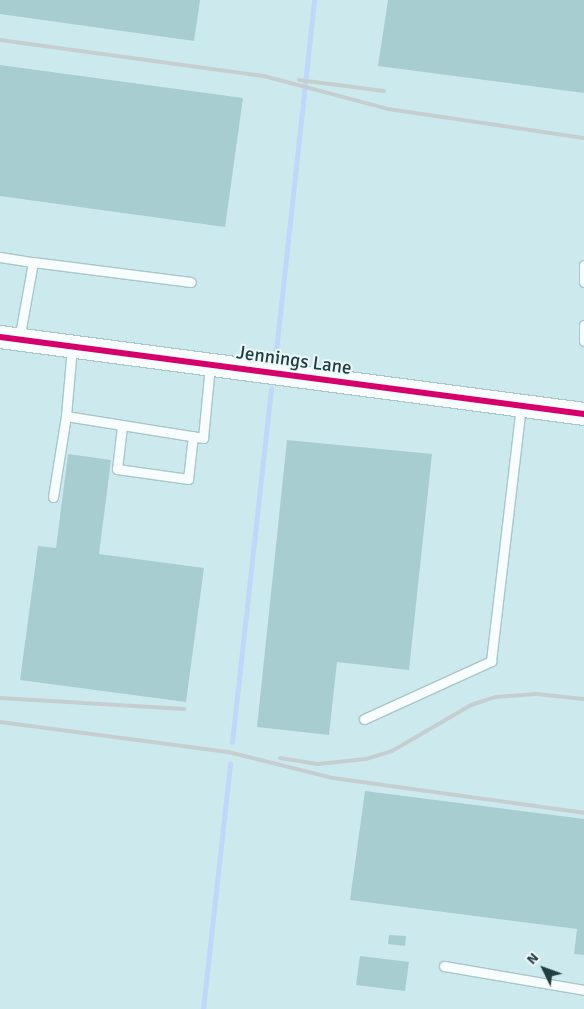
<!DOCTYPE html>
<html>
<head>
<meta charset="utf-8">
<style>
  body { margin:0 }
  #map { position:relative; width:584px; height:1009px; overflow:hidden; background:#cceaee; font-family:Signika,sans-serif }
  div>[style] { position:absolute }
  .stream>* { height:5px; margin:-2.5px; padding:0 2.5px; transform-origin:2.5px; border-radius:2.5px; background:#bfd7f8 }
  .building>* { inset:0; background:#a7cdd1 }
  .roads { filter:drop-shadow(1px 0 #aac5c9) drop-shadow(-1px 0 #aac5c9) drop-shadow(0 1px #aac5c9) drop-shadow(0 -1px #aac5c9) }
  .service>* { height:9px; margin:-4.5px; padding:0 4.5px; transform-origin:4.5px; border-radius:4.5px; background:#f7fcfc }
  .tertiary>* { height:22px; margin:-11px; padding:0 11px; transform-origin:11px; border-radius:11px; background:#f7fcfc }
  .rail>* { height:4px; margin:-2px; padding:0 2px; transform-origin:2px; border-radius:2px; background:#c6cfd0 }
  .cycleway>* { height:6px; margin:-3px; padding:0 3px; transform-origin:3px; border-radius:3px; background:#d6006c }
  span { translate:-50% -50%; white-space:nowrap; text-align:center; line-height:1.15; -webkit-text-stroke:4px #ecf9fb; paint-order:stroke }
  .street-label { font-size:19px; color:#223e41 }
  .north { position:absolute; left:519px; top:944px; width:50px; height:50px; -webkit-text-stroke:4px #ecf9fb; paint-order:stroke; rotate:312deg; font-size:14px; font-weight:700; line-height:20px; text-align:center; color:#223e41 }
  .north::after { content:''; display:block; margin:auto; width:18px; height:22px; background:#223e41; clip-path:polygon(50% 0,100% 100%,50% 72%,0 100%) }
</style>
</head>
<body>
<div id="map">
  <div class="stream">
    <div style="left:275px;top:360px;width:362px;rotate:-83.8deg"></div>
    <div style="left:232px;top:742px;width:356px;rotate:-83.7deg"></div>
    <div style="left:203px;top:1009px;width:247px;rotate:-83.7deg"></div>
  </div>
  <div class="building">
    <div style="clip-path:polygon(0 0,200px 0,194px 41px,0 14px)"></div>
    <div style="clip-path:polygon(388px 0,584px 0,584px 93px,378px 66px)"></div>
    <div style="clip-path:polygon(0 65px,243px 98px,225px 227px,0 196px)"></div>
    <div style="clip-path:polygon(287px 440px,432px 454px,409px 670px,337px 662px,329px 735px,257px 727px)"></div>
    <div style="clip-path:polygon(68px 454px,111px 460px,99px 554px,204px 568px,186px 702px,20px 680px,38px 546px,56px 548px)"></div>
    <div style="clip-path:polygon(365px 791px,584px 819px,584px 955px,574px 954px,577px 929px,350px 900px)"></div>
    <div style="clip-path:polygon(389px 935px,406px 936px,405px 946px,388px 944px)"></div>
    <div style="clip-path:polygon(360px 956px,409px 962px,405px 991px,356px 985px)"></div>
  </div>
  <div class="roads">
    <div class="service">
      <div style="left:0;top:257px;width:33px;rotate:9deg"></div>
      <div style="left:33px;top:262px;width:79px;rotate:100.2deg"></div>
      <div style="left:33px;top:262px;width:159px;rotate:7.2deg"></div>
      <div style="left:584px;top:265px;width:17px;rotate:90deg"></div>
      <div style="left:584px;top:325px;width:16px;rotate:90deg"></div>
      <div style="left:72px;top:347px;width:69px;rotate:95deg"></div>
      <div style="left:66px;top:416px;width:139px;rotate:9.1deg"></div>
      <div style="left:203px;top:438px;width:73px;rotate:-84.5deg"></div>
      <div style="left:122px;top:426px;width:43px;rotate:96.6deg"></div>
      <div style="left:117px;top:469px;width:72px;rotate:8deg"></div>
      <div style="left:188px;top:479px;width:43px;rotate:-83.4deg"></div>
      <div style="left:53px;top:497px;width:82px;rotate:-80.9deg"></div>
      <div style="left:364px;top:719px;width:140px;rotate:-24.5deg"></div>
      <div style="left:491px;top:661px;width:257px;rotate:-83.3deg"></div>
      <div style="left:444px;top:966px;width:142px;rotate:9.7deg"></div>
    </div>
    <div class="tertiary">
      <div style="left:0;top:337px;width:589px;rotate:7.51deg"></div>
    </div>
  </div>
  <div class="rail">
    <div style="left:0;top:40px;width:266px;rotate:7.8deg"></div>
    <div style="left:264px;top:76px;width:128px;rotate:14.9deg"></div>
    <div style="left:388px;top:109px;width:198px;rotate:8.4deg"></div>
    <div style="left:299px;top:80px;width:86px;rotate:7.4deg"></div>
    <div style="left:0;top:698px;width:185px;rotate:3.4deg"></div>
    <div style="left:0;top:722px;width:230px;rotate:7.5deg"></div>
    <div style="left:228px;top:752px;width:108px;rotate:13.9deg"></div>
    <div style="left:333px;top:778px;width:253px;rotate:7.9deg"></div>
    <div style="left:280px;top:758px;width:38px;rotate:9deg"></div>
    <div style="left:318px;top:764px;width:48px;rotate:-5.9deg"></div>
    <div style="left:366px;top:759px;width:27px;rotate:-17deg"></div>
    <div style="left:392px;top:751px;width:91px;rotate:-30.2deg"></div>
    <div style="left:471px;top:705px;width:26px;rotate:-18deg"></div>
    <div style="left:496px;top:697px;width:40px;rotate:-4.3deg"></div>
    <div style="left:536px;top:694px;width:48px;rotate:5.9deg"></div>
  </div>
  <div class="cycleway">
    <div style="left:0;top:337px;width:589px;rotate:7.51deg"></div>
  </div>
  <div class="street-label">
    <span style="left:294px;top:361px;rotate:8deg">Jennings Lane</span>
  </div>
  <div class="north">N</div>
</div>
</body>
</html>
